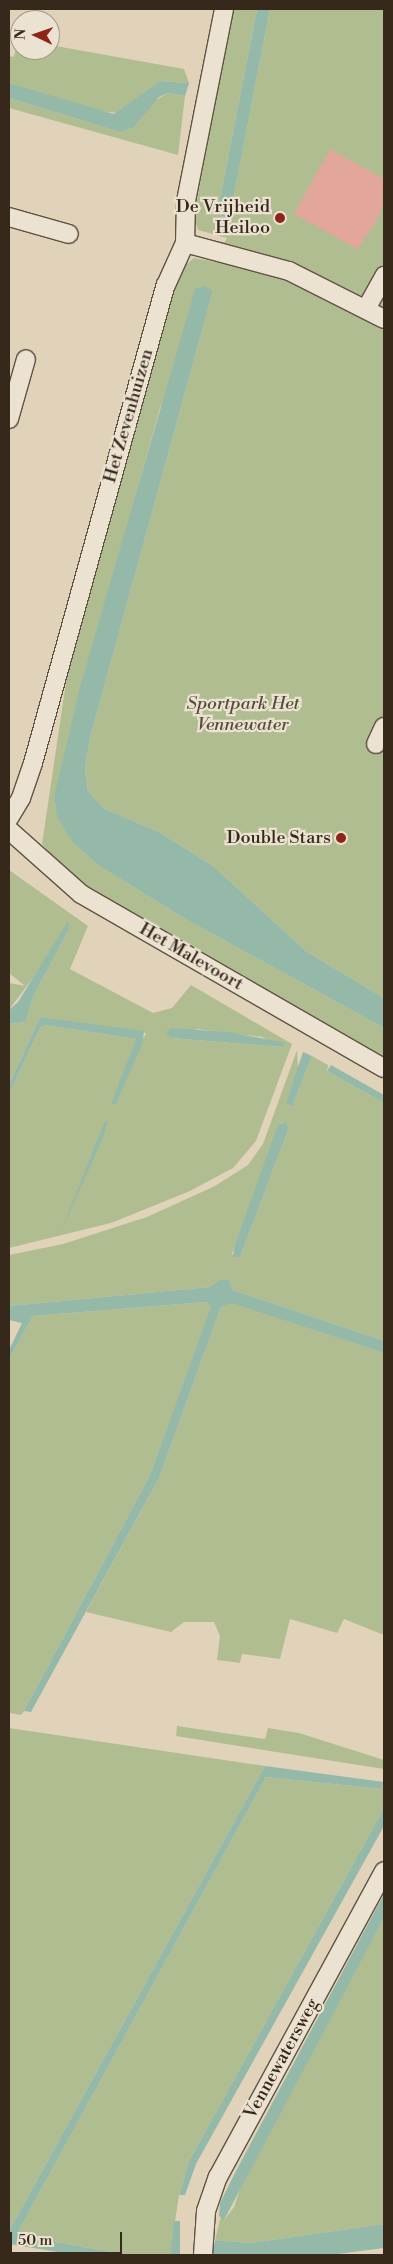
<!DOCTYPE html>
<html>
<head>
<meta charset="utf-8">
<style>
  body { margin:0 }
  #map { position:relative; width:393px; height:2264px; overflow:hidden; background:#e0d3b9; font-family:"Libre Bodoni",serif }
  div>[style] { position:absolute }
  .green>* { inset:0; background:#b0bd91 }
  .water>* { inset:0; background:#95b9a9 }
  .building>* { inset:0; background:#e3a69a }
  .roads { filter:drop-shadow(1px 0 #605342) drop-shadow(-1px 0 #605342) drop-shadow(0 1px #605342) drop-shadow(0 -1px #605342) }
  .minor>* { height:18px; margin:-9px; padding:0 9px; transform-origin:9px; border-radius:9px; background:#ebe2d2 }
  .dots>* { width:14px; height:14px; translate:-50% -50%; box-sizing:border-box; border:2px solid #ebe2d2; border-radius:50% }
  span { translate:-50% -50%; white-space:nowrap; text-align:center; line-height:1.15; -webkit-text-stroke:4.5px #ebe2d2; paint-order:stroke }
  .poi-label { font-size:18px; color:#36281a }
  .right { translate:-100% -50%; text-align:right }
  .street-label { font-size:18px; color:#36281a }
  .park-label { font-size:18px; color:#544d38; font-style:italic }
  .frame { position:absolute; inset:0; border:10px solid #36281a; pointer-events:none }
  .north { position:absolute; left:10px; top:10px; width:50px; height:50px; box-sizing:border-box; background:#ebe2d2; border:1px solid #a39888; border-radius:50%; rotate:273deg; font-size:14px; font-weight:700; line-height:20px; text-align:center; color:#36281a }
  .north::after { content:''; display:block; margin:auto; width:18px; height:22px; background:#8f2418; clip-path:polygon(50% 0,100% 100%,50% 72%,0 100%) }
  .scale { position:absolute; left:10px; top:2232px; width:112px; height:22px; box-sizing:border-box; border:2px solid #36281a; border-top:0; padding-left:6px; font-size:15px; line-height:18px; white-space:nowrap; color:#36281a; -webkit-text-stroke:4px #ebe2d2; paint-order:stroke }
</style>
</head>
<body>
<div id="map">
  <div class="green">
    <div style="clip-path:polygon(233px 9px,257px 9px,217px 214px,226px 218px,230px 216px,270px 9px,384px 9px,384px 998px,307px 952px,213px 866px,159px 832px,103px 808px,88px 791px,85px 768px,90px 738px,213px 291px,160px 408px,69px 734px,55px 805px,72px 842px,98px 865px,182px 917px,384px 1028px,384px 1060px,112px 909px,59px 864px,42px 844px,68px 669px,178px 271px,194px 258px,221px 263px,225px 247px,202px 240px,225px 242px,227px 238px,198px 230px,194px 216px)"></div>
    <div style="clip-path:polygon(18px 39px,20px 50px,50px 50px,50px 45px,184px 69px,189px 83px,160px 81px,120px 113px,95px 111px,9px 83px,9px 56px,14px 57px)"></div>
    <div style="clip-path:polygon(168px 93px,185px 96px,178px 155px,9px 108px,9px 98px,120px 132px,133px 128px,151px 103px)"></div>
    <div style="clip-path:polygon(evenodd,9px 870px,88px 926px,70px 969px,153px 1013px,172px 1008px,191px 985px,292px 1044px,256px 1141px,233px 1168px,190px 1191px,111px 1223px,9px 1248px,9px 1094px,40px 1028px,45px 1025px,136px 1039px,113px 1106px,146px 1033px,40px 1017px,9px 1085px,9px 1024px,26px 1022px,32px 999px,69px 929px,9px 1010px,9px 983px,25px 986px,9px 973px,9px 870px,197px 1029px,262px 1037px,282px 1047px,170px 1038px,197px 1029px)"></div>
    <div style="clip-path:polygon(evenodd,297px 1050px,298px 1069px,286px 1103px,292px 1107px,312px 1056px,328px 1065px,327px 1071px,384px 1103px,384px 1341px,233px 1290px,229px 1280px,221px 1279px,210px 1287px,9px 1306px,9px 1255px,63px 1244px,147px 1217px,215px 1186px,248px 1165px,263px 1144px,297px 1050px,282px 1122px,289px 1128px,240px 1257px,232px 1254px,234px 1247px,282px 1122px)"></div>
    <div style="clip-path:polygon(207px 1302px,212px 1307px,150px 1475px,24px 1711px,21px 1715px,9px 1713px,9px 1359px,33px 1316px)"></div>
    <div style="clip-path:polygon(232px 1302px,384px 1353px,384px 1635px,344px 1619px,337px 1633px,290px 1619px,280px 1659px,242px 1654px,240px 1663px,217px 1660px,220px 1636px,214px 1622px,184px 1622px,171px 1632px,86px 1612px,159px 1478px,221px 1307px)"></div>
    <div style="clip-path:polygon(177px 1726px,265px 1739px,268px 1728px,299px 1733px,384px 1760px,384px 1769px,176px 1736px)"></div>
    <div style="clip-path:polygon(9px 1728px,265px 1766px,9px 2231px)"></div>
    <div style="clip-path:polygon(266px 1777px,381px 1789px,384px 1782px,384px 1808px,189px 2161px,179px 2195px,170px 2255px,129px 2255px,22px 2236px,19px 2230px)"></div>
    <div style="clip-path:polygon(384px 1918px,384px 2224px,251px 2243px,215px 2240px,221px 2216px,224px 2220px,234px 2207px,243px 2180px)"></div>
  </div>
  <div class="water">
    <div style="clip-path:polygon(257px 9px,270px 9px,230px 216px,226px 218px,217px 214px)"></div>
    <div style="clip-path:polygon(160px 81px,189px 83px,185px 96px,168px 93px,159px 97px,133px 128px,120px 132px,9px 98px,9px 83px,114px 114px)"></div>
    <div style="clip-path:polygon(205px 286px,213px 291px,90px 738px,85px 768px,88px 791px,103px 808px,159px 832px,213px 866px,307px 952px,384px 998px,384px 1028px,182px 917px,98px 865px,72px 842px,57px 816px,54px 797px,80px 687px,195px 289px)"></div>
    <div style="clip-path:polygon(68px 921px,69px 929px,32px 999px,26px 1022px,9px 1024px,9px 1010px,18px 1002px)"></div>
    <div style="clip-path:polygon(40px 1017px,144px 1031px,143px 1042px,116px 1104px,111px 1104px,136px 1039px,45px 1025px,40px 1028px,9px 1094px,9px 1085px)"></div>
    <div style="clip-path:polygon(171px 1028px,229px 1032px,286px 1043px,282px 1047px,170px 1038px,166px 1032px)"></div>
    <div style="clip-path:polygon(303px 1052px,312px 1056px,292px 1107px,286px 1103px)"></div>
    <div style="clip-path:polygon(331px 1065px,384px 1095px,384px 1103px,327px 1071px)"></div>
    <div style="clip-path:polygon(108px 1120px,103px 1138px,60px 1234px,104px 1123px)"></div>
    <div style="clip-path:polygon(285px 1122px,289px 1128px,240px 1257px,233px 1257px,234px 1247px,278px 1125px)"></div>
    <div style="clip-path:polygon(221px 1279px,229px 1280px,233px 1290px,384px 1341px,384px 1353px,232px 1303px,221px 1307px,159px 1478px,31px 1712px,24px 1711px,150px 1475px,211px 1307px,207px 1302px,33px 1316px,9px 1359px,9px 1350px,22px 1323px,9px 1320px,9px 1306px,210px 1287px)"></div>
    <div style="clip-path:polygon(265px 1766px,384px 1782px,381px 1789px,266px 1777px,19px 2230px,22px 2236px,129px 2255px,76px 2255px,9px 2244px,9px 2231px)"></div>
    <div style="clip-path:polygon(384px 1808px,384px 1826px,196px 2164px,185px 2195px,179px 2195px,189px 2161px)"></div>
    <div style="clip-path:polygon(384px 1894px,384px 1918px,224px 2220px,219px 2216px,220px 2203px,236px 2171px)"></div>
    <div style="clip-path:polygon(174px 2221px,180px 2221px,180px 2255px,170px 2255px)"></div>
    <div style="clip-path:polygon(384px 2224px,384px 2248px,330px 2255px,212px 2255px,215px 2240px,251px 2243px)"></div>
  </div>
  <div class="building">
    <div style="clip-path:polygon(330px 149px,384px 179px,384px 201px,378px 218px,358px 249px,294px 214px)"></div>
  </div>
  <div class="roads">
    <div class="minor">
      <div style="left:9px;top:217px;width:62px;rotate:15.8deg"></div>
      <div style="left:185px;top:243px;width:108px;rotate:15.1deg"></div>
      <div style="left:289px;top:271px;width:106px;rotate:26.8deg"></div>
      <div style="left:366px;top:309px;width:38px;rotate:-61deg"></div>
      <div style="left:9px;top:419px;width:62px;rotate:-74.2deg"></div>
      <div style="left:376px;top:744px;width:19px;rotate:-65deg"></div>
      <div style="left:9px;top:818px;width:23px;rotate:-59deg"></div>
      <div style="left:21px;top:798px;width:37px;rotate:-71deg"></div>
      <div style="left:33px;top:763px;width:496px;rotate:-74.5deg"></div>
      <div style="left:166px;top:285px;width:46px;rotate:-65.7deg"></div>
      <div style="left:185px;top:243px;width:42px;rotate:-88.6deg"></div>
      <div style="left:186px;top:201px;width:196px;rotate:-78.8deg"></div>
      <div style="left:9px;top:830px;width:96px;rotate:41.6deg"></div>
      <div style="left:81px;top:894px;width:349px;rotate:29.9deg"></div>
      <div style="left:203px;top:2255px;width:44px;rotate:-86.1deg"></div>
      <div style="left:206px;top:2211px;width:36px;rotate:-71deg"></div>
      <div style="left:218px;top:2177px;width:348px;rotate:-61.5deg"></div>
    </div>
  </div>
  <div class="dots">
    <div style="left:280px;top:218px;background:#8f2418"></div>
    <div style="left:341px;top:838px;background:#8f2418"></div>
  </div>
  <div class="poi-label">
    <span class="right" style="left:270px;top:218px">De Vrijheid<br>Heiloo</span>
    <span class="right" style="left:331px;top:838px">Double Stars</span>
  </div>
  <div class="street-label">
    <span style="left:129px;top:416px;rotate:-74deg">Het Zevenhuizen</span>
    <span style="left:191px;top:957px;rotate:30deg">Het Malevoort</span>
    <span style="left:282px;top:2059px;rotate:-61deg">Vennewatersweg</span>
  </div>
  <div class="park-label">
    <span style="left:243px;top:715px">Sportpark Het<br>Vennewater</span>
  </div>
  <div class="frame"></div>
  <div class="north">N</div>
  <div class="scale">50 m</div>
</div>
</body>
</html>
